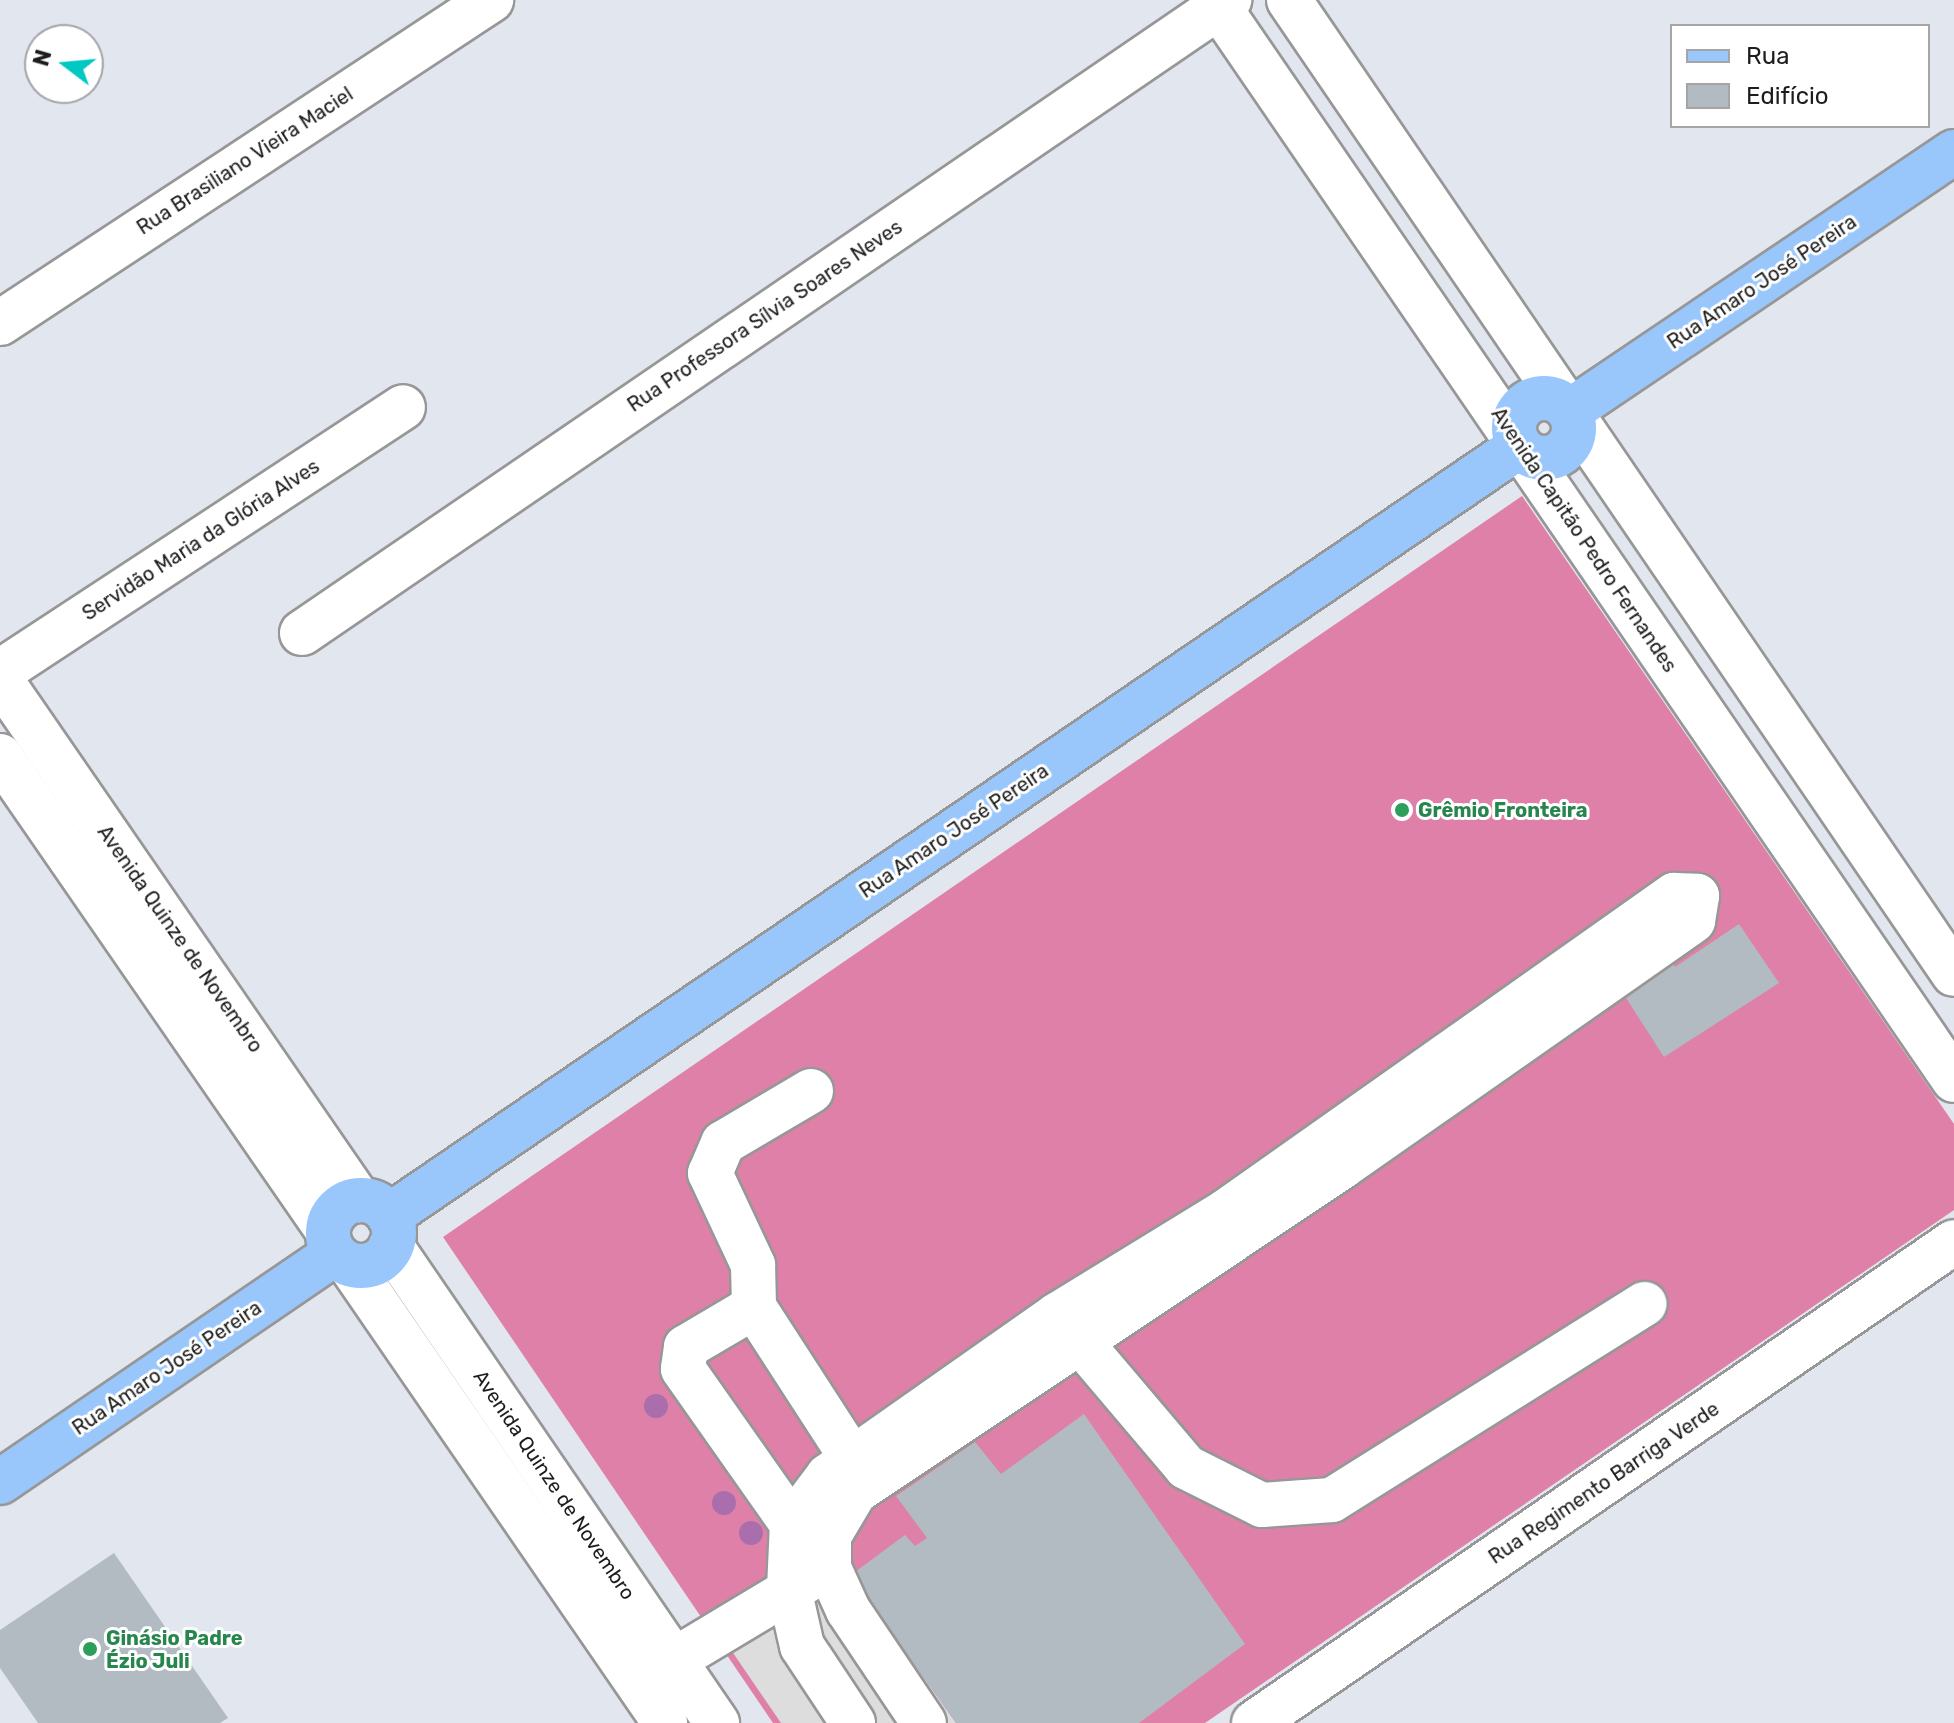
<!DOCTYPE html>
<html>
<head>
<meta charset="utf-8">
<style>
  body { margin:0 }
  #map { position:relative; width:1954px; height:1723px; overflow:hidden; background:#e2e6ee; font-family:Rubik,sans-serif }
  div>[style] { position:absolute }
  .pitch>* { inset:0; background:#de80a7 }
  .parking>* { inset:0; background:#ddd }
  .building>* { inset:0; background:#b2bbc2 }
  .roads { filter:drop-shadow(2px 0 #979797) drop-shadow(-2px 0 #979797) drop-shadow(0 2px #979797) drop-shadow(0 -2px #979797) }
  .minor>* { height:44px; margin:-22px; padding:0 22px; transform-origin:22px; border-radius:22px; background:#fff }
  .major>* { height:44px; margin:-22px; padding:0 22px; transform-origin:22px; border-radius:22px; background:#9ac7fb }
  .major>.ring { margin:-22px; padding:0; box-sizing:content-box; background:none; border:44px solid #9ac7fb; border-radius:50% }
  .trees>* { width:24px; height:24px; margin:-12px; border-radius:50%; background:#a96eab }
  .dots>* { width:22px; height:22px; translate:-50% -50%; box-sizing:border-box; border:4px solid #fff; border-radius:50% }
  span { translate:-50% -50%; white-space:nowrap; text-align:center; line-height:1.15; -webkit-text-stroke:6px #fff; paint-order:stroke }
  .street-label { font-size:20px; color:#1d1d1d }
  .leisure-label { font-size:20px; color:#27864d; font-weight:700 }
  .left { translate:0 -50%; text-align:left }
  .legend { position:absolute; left:1670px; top:24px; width:260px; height:104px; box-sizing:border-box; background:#fff; border:2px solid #a5a5a5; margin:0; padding:10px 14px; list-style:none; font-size:24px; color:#1d1d1d }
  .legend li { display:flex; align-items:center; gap:16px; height:40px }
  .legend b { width:40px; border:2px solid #a5a5a5 }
  .north { position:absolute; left:24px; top:24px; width:80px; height:80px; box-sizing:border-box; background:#fff; border:2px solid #a5a5a5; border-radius:50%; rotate:286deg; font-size:22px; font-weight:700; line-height:32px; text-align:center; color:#1d1d1d }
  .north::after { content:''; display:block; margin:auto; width:28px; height:36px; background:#00c9c3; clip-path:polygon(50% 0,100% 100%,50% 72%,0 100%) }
</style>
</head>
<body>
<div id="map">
  <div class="pitch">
    <div style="clip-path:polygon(1522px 496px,1954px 1124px,1954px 1210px,1205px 1723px,773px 1723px,443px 1237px)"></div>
  </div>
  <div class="parking">
    <div style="clip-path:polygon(831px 1547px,956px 1723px,781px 1723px,716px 1628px)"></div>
  </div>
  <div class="building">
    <div style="clip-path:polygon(1739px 924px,1779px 983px,1664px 1057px,1619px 987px,1667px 955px,1675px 967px)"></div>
    <div style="clip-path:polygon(1084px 1414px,1245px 1644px,1139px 1723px,956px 1723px,851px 1575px,905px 1535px,915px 1546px,927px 1538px,896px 1496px,975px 1442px,1001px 1474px)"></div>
    <div style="clip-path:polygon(114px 1553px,228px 1718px,220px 1723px,38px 1723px,0 1668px,0 1630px)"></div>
  </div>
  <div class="roads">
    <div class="minor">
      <div style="left:1214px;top:0;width:1309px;rotate:55.58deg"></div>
      <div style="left:1289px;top:0;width:1179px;rotate:55.68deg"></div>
      <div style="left:0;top:323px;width:588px;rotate:-33.34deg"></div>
      <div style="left:302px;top:633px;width:1123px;rotate:-34.33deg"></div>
      <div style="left:0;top:672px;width:482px;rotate:-33.3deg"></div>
      <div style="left:0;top:679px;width:633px;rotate:55.43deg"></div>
      <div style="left:0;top:756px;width:577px;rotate:55.37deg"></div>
      <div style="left:811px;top:1091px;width:102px;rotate:149.4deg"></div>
      <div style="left:723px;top:1143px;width:33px;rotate:113deg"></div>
      <div style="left:710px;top:1173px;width:102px;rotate:64.9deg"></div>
      <div style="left:753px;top:1265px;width:42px;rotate:88.6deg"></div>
      <div style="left:754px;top:1307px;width:179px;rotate:57.1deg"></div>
      <div style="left:391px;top:1246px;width:578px;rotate:55.65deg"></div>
      <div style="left:350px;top:1265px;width:556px;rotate:55.48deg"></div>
      <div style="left:754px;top:1307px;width:79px;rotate:149.5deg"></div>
      <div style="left:686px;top:1347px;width:22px;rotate:98deg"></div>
      <div style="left:683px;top:1369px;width:189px;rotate:54.9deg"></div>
      <div style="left:1059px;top:1317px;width:197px;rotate:49.7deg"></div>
      <div style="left:1186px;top:1467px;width:85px;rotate:26.6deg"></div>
      <div style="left:1262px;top:1505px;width:70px;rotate:-4.1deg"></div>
      <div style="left:1332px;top:1500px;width:369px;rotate:-32.1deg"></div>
      <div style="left:674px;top:1660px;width:161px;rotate:-31deg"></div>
      <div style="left:853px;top:1723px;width:92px;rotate:-123.5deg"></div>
      <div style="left:802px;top:1646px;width:58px;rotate:-102.8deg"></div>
      <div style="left:789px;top:1589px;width:65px;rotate:-87.4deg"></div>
      <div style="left:792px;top:1524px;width:60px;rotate:-53.1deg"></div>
      <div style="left:828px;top:1476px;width:280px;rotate:-35.1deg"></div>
      <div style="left:1057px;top:1315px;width:197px;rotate:-31.5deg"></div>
      <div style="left:1225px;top:1212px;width:550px;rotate:-35.22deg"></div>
      <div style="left:1674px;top:895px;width:23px;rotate:2deg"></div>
      <div style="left:1697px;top:896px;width:25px;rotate:99deg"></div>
      <div style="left:1693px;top:921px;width:429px;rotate:145deg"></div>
      <div style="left:1342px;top:1167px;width:585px;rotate:146.28deg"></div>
      <div style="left:855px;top:1492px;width:51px;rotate:120.6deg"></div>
      <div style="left:829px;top:1536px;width:32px;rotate:90deg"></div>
      <div style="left:829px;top:1568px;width:46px;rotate:65.7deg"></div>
      <div style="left:848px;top:1610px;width:136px;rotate:56.1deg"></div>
      <div style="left:1254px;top:1723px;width:849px;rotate:-34.49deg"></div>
    </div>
    <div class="major">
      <div class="ring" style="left:1514px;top:398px;width:16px;height:16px"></div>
      <div style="left:1570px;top:411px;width:463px;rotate:-34deg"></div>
      <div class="ring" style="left:328px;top:1200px;width:22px;height:22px"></div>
      <div style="left:389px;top:1216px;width:1368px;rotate:-34.25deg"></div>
      <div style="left:0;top:1482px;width:404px;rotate:-34.3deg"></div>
    </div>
  </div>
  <div class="trees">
    <div style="left:656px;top:1406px"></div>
    <div style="left:724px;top:1503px"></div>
    <div style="left:751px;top:1533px"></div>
  </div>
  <div class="dots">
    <div style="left:1402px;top:810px;background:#2e9e5b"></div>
    <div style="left:90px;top:1649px;background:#2e9e5b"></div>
  </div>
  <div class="street-label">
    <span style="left:245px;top:161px;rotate:-33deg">Rua Brasiliano Vieira Maciel</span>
    <span style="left:1762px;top:282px;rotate:-34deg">Rua Amaro José Pereira</span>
    <span style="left:765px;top:316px;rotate:-34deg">Rua Professora Sílvia Soares Neves</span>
    <span style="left:201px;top:540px;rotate:-33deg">Servidão Maria da Glória Alves</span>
    <span style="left:1584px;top:540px;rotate:56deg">Avenida Capitão Pedro Fernandes</span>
    <span style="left:954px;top:831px;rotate:-34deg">Rua Amaro José Pereira</span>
    <span style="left:180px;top:939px;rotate:55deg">Avenida Quinze de Novembro</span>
    <span style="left:167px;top:1368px;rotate:-34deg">Rua Amaro José Pereira</span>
    <span style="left:1604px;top:1483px;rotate:-34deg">Rua Regimento Barriga Verde</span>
    <span style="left:554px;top:1485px;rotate:56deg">Avenida Quinze de Novembro</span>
  </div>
  <div class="leisure-label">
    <span class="left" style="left:1418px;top:810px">Grêmio Fronteira</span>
    <span class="left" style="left:106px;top:1650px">Ginásio Padre<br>Ézio Juli</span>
  </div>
  <ul class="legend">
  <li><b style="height:10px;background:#9ac7fb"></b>Rua</li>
  <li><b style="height:22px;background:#b2bbc2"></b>Edifício</li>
  </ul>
  <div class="north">N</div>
</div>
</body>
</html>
